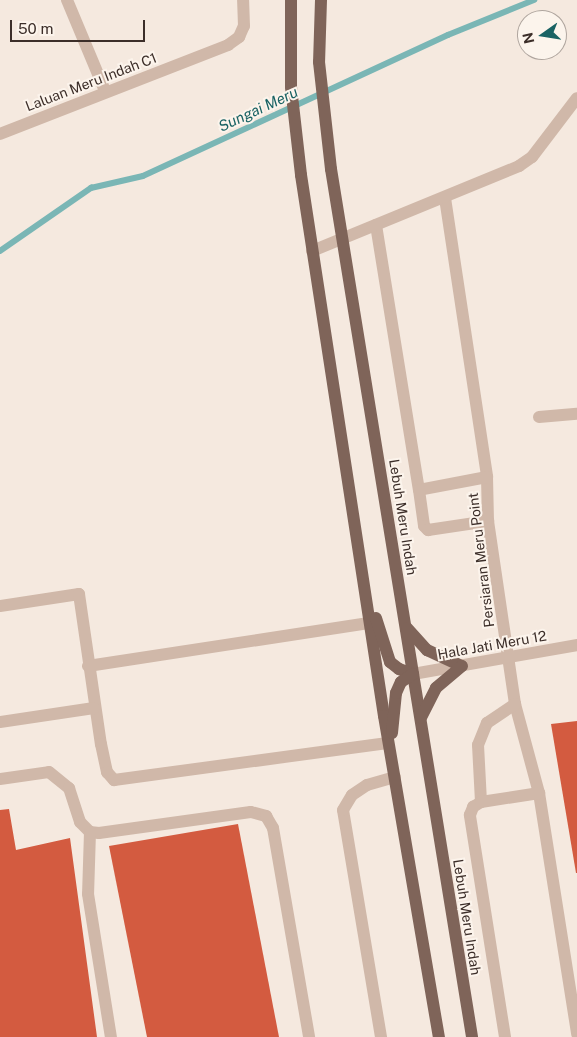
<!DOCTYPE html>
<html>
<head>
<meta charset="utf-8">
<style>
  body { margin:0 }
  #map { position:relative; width:577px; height:1037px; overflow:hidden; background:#f5e9df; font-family:"Public Sans",sans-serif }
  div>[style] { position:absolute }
  .stream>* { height:5.5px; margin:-2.75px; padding:0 2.75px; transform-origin:2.75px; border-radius:2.75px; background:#7ab6b5 }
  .building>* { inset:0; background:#d35b40 }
  .minor>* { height:12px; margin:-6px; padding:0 6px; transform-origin:6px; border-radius:6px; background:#d0b8a9 }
  .major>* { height:12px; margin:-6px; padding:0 6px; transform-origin:6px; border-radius:6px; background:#7f6459 }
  span { translate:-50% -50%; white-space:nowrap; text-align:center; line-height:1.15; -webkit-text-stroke:4px #fcf4ec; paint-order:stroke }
  .street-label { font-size:14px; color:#3c2e29 }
  .water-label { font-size:15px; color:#196263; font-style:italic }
  .north { position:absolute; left:517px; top:10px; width:50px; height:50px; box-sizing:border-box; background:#fcf4ec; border:1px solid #afa59e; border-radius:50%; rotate:257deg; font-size:14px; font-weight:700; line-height:20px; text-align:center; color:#3c2e29 }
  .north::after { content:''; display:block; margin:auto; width:18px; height:22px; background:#196263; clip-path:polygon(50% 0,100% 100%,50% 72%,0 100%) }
  .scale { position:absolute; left:10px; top:20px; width:135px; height:22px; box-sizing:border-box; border:2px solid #3c2e29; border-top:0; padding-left:6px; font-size:15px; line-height:18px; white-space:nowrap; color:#3c2e29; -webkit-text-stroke:4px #fcf4ec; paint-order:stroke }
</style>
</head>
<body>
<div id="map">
  <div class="stream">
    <div style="left:0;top:251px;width:111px;rotate:-34.7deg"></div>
    <div style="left:91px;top:188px;width:53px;rotate:-13deg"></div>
    <div style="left:143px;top:176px;width:336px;rotate:-24.8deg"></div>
    <div style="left:448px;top:35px;width:93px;rotate:-22.1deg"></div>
  </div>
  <div class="building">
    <div style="clip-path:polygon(577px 721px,577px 873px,576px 873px,551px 724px)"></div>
    <div style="clip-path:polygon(9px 809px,16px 850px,70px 838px,97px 1037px,0 1037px,0 810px)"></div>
    <div style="clip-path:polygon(238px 824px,279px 1037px,147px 1037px,109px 846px)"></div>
  </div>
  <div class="minor">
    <div style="left:67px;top:0;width:99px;rotate:67.3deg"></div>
    <div style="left:0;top:134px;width:245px;rotate:-21.3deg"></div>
    <div style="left:228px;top:45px;width:14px;rotate:-36deg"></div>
    <div style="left:239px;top:37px;width:12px;rotate:-66deg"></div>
    <div style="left:244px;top:26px;width:26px;rotate:-92deg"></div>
    <div style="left:445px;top:198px;width:282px;rotate:81.4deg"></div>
    <div style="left:487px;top:477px;width:44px;rotate:88.7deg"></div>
    <div style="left:488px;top:521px;width:185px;rotate:81.6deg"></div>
    <div style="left:515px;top:704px;width:92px;rotate:74.9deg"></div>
    <div style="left:539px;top:793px;width:244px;rotate:81deg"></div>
    <div style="left:376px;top:225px;width:268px;rotate:80.8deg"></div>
    <div style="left:312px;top:251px;width:224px;rotate:-22.3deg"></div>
    <div style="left:519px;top:166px;width:16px;rotate:-35deg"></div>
    <div style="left:532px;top:157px;width:74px;rotate:-52.7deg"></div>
    <div style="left:539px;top:417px;width:38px;rotate:-5deg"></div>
    <div style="left:487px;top:477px;width:69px;rotate:169.2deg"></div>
    <div style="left:419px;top:490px;width:36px;rotate:82deg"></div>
    <div style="left:424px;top:526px;width:6px;rotate:45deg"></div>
    <div style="left:428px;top:530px;width:61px;rotate:-8.5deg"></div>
    <div style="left:0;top:606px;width:80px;rotate:-8.6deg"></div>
    <div style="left:79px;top:594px;width:152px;rotate:81.7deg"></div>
    <div style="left:101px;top:744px;width:29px;rotate:78deg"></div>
    <div style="left:107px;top:772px;width:11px;rotate:49deg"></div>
    <div style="left:114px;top:780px;width:276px;rotate:-7.7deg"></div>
    <div style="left:88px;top:666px;width:284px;rotate:-8.7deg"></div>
    <div style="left:413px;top:674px;width:167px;rotate:-10deg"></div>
    <div style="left:0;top:722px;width:95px;rotate:-8.5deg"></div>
    <div style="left:0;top:779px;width:49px;rotate:-8.1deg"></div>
    <div style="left:49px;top:772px;width:26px;rotate:39deg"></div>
    <div style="left:69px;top:788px;width:36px;rotate:72deg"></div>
    <div style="left:80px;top:822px;width:14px;rotate:45deg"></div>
    <div style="left:90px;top:832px;width:9px;rotate:6deg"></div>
    <div style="left:99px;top:833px;width:153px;rotate:-7.9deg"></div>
    <div style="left:251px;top:812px;width:16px;rotate:15deg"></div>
    <div style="left:266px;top:816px;width:14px;rotate:60deg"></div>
    <div style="left:273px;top:828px;width:212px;rotate:80.2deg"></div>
    <div style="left:481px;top:802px;width:57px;rotate:-93deg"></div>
    <div style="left:478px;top:745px;width:24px;rotate:-68deg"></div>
    <div style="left:487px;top:723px;width:34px;rotate:-34deg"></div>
    <div style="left:90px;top:832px;width:62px;rotate:91.8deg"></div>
    <div style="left:88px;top:894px;width:145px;rotate:80.9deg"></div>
    <div style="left:381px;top:1037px;width:230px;rotate:-99.5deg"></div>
    <div style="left:343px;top:810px;width:17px;rotate:-59deg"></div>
    <div style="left:352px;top:795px;width:18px;rotate:-34deg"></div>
    <div style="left:367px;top:785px;width:29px;rotate:-16deg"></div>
    <div style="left:505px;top:1037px;width:225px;rotate:-99deg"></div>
    <div style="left:470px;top:815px;width:9px;rotate:-69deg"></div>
    <div style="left:473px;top:807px;width:9px;rotate:-32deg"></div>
    <div style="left:481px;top:802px;width:59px;rotate:-8.8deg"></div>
  </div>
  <div class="major">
    <div style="left:291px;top:0;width:87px;rotate:90deg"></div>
    <div style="left:291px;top:87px;width:89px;rotate:83.5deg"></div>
    <div style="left:301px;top:175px;width:547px;rotate:81.28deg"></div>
    <div style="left:384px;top:716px;width:326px;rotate:80.3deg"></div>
    <div style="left:321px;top:0;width:62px;rotate:91.8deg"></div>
    <div style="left:319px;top:62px;width:108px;rotate:83.6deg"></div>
    <div style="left:331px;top:169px;width:879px;rotate:80.77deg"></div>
    <div style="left:376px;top:618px;width:46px;rotate:72.3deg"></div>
    <div style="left:390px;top:662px;width:11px;rotate:38deg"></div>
    <div style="left:399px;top:669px;width:15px;rotate:20deg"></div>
    <div style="left:407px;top:628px;width:30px;rotate:48deg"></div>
    <div style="left:427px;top:650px;width:38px;rotate:25deg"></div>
    <div style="left:462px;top:666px;width:34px;rotate:140deg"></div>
    <div style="left:436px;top:688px;width:33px;rotate:117deg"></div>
    <div style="left:392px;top:733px;width:40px;rotate:-84.3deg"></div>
    <div style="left:396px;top:693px;width:12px;rotate:-66deg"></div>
    <div style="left:401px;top:682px;width:14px;rotate:-34deg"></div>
  </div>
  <div class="street-label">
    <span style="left:91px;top:82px;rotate:-21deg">Laluan Meru Indah C1</span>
    <span style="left:403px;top:517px;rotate:81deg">Lebuh Meru Indah</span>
    <span style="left:481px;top:560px;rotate:-97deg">Persiaran Meru Point</span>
    <span style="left:492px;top:645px;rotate:-10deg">Hala Jati Meru 12</span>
    <span style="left:467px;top:917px;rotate:81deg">Lebuh Meru Indah</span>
  </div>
  <div class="water-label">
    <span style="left:258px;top:109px;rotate:-25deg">Sungai Meru</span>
  </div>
  <div class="north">N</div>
  <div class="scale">50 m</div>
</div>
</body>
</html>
